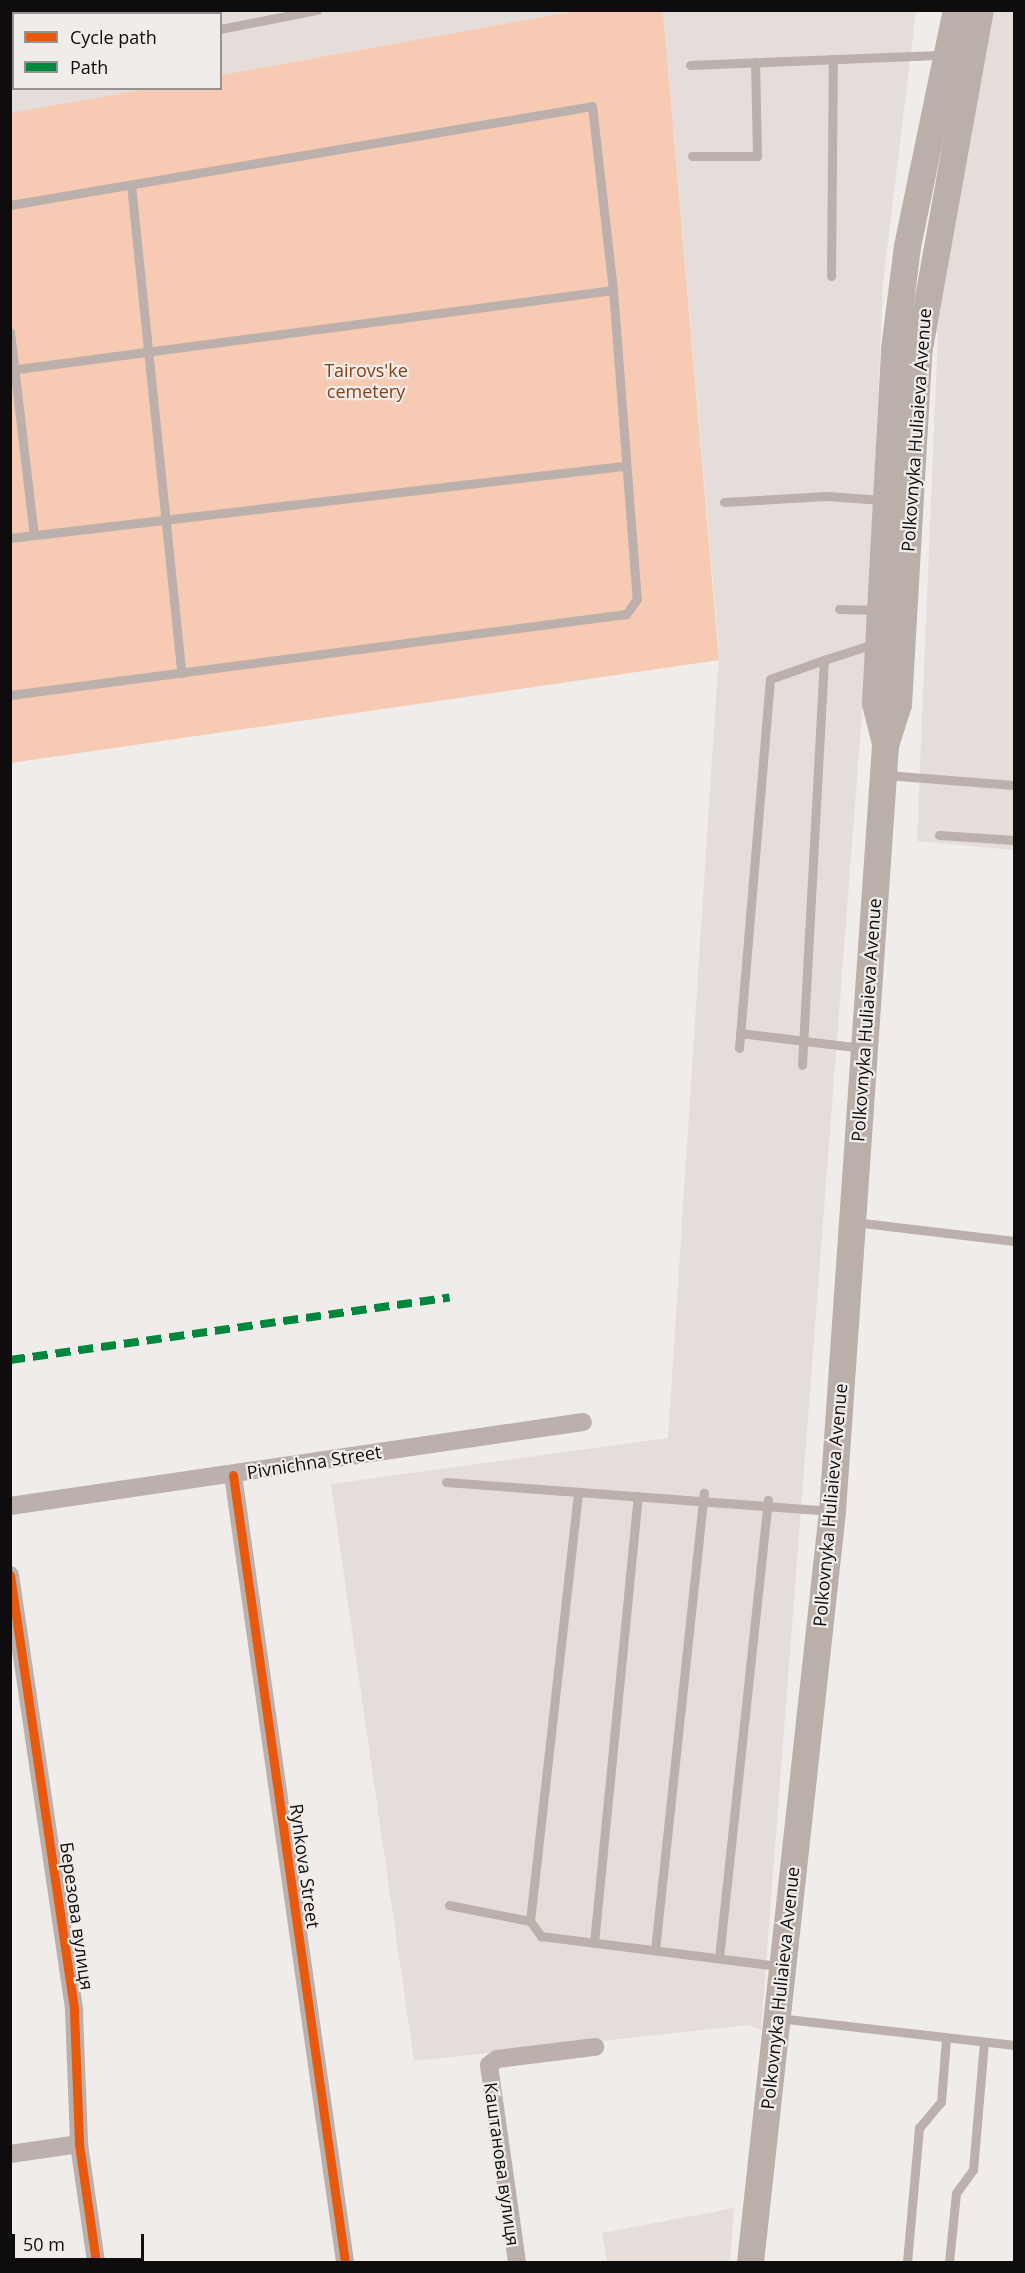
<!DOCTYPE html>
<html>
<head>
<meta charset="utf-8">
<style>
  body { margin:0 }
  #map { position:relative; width:1025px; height:2273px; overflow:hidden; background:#efecea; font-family:"Open Sans",sans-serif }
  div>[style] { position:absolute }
  .built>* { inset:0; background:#e5ddd9 }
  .green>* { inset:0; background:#f7cab4 }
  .lane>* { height:9px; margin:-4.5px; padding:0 4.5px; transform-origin:4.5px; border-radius:4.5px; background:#bbb0ab }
  .street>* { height:18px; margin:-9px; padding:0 9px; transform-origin:9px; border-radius:9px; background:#bbb0ab }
  .secondary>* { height:27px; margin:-13.5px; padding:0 13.5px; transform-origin:13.5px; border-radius:13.5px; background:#bab0a9 }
  .quiet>* { height:8px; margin-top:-4px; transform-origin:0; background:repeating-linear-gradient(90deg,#00873e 0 15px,transparent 0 23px) }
  .cycleway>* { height:9px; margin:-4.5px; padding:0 4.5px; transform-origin:4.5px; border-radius:4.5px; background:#e8590c }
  span { translate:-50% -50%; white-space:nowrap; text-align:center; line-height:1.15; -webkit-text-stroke:4.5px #f0ece9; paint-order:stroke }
  .park-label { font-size:18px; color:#874016 }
  .street-label { font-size:18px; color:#0e0c0c }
  .frame { position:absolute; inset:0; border:12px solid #0e0c0c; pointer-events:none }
  .legend { position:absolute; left:12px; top:12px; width:210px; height:78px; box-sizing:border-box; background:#f0ece9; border:2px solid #969291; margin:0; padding:8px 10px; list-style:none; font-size:18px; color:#0e0c0c }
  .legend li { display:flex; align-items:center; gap:12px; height:30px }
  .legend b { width:30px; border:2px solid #969291 }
  .scale { position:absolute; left:12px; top:2234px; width:132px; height:27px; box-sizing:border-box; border:3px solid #0e0c0c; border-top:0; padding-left:8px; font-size:18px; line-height:21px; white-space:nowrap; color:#0e0c0c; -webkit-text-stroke:4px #f0ece9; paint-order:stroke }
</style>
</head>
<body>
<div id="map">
  <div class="built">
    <div style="clip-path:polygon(72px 10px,575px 11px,221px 75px,220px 14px,57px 14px)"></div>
    <div style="clip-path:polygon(663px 11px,916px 11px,883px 283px,868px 635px,761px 2030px,749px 2025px,414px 2061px,331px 1484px,668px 1438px,719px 651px)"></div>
    <div style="clip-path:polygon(989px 11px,1014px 11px,1014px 850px,917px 841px,938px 333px,928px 331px)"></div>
    <div style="clip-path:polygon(10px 23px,14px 88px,146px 89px,11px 113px)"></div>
    <div style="clip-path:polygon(734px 2208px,730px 2262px,607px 2262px,602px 2233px)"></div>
  </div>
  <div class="green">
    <div style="clip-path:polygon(575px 11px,663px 11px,719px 660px,11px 763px,10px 113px,146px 89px,220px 88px,221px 75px)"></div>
  </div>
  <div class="lane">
    <div style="left:220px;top:29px;width:99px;rotate:-11.1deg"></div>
    <div style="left:690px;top:65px;width:254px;rotate:-2.3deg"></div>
    <div style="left:10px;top:69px;width:4px;rotate:-14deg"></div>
    <div style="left:692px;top:156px;width:65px"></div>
    <div style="left:757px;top:156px;width:94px;rotate:-91.2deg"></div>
    <div style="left:131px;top:185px;width:491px;rotate:84.1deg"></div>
    <div style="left:10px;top:205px;width:590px;rotate:-9.65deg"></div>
    <div style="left:592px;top:106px;width:185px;rotate:83.5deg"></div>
    <div style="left:613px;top:290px;width:310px;rotate:85.6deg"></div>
    <div style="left:637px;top:599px;width:19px;rotate:126deg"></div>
    <div style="left:626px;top:614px;width:621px;rotate:172.51deg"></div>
    <div style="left:831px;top:276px;width:217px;rotate:-89.5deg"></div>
    <div style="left:10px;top:332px;width:204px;rotate:83.3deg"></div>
    <div style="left:10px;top:370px;width:608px;rotate:-7.56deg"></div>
    <div style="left:724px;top:502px;width:102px;rotate:-3.4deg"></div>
    <div style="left:826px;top:496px;width:57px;rotate:4deg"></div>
    <div style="left:10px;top:538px;width:617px;rotate:-6.7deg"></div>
    <div style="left:839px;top:609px;width:40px;rotate:1.4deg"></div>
    <div style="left:886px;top:775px;width:128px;rotate:4.5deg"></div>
    <div style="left:939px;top:835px;width:75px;rotate:3.8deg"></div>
    <div style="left:740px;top:1033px;width:124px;rotate:7deg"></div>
    <div style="left:739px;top:1048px;width:370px;rotate:-85.2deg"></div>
    <div style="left:770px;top:679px;width:57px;rotate:-19.4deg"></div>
    <div style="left:802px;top:1065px;width:406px;rotate:-86.9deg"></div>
    <div style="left:824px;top:660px;width:55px;rotate:-18.1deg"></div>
    <div style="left:854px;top:1222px;width:161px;rotate:6.8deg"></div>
    <div style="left:446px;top:1482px;width:384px;rotate:4.3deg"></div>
    <div style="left:449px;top:1905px;width:83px;rotate:11.2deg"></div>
    <div style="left:530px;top:1921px;width:19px;rotate:54deg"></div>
    <div style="left:541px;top:1936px;width:241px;rotate:7.2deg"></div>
    <div style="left:530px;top:1921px;width:432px;rotate:-83.6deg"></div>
    <div style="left:594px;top:1943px;width:449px;rotate:-84.4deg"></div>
    <div style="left:655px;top:1950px;width:460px;rotate:-83.9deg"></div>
    <div style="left:719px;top:1958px;width:461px;rotate:-83.9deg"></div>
    <div style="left:778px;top:2018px;width:238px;rotate:6.5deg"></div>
    <div style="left:907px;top:2262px;width:135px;rotate:-84.9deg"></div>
    <div style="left:919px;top:2128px;width:34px;rotate:-50deg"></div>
    <div style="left:941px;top:2102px;width:64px;rotate:-85.5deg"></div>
    <div style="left:949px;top:2262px;width:69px;rotate:-84.2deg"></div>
    <div style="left:956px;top:2193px;width:29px;rotate:-54deg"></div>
    <div style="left:973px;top:2170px;width:128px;rotate:-85.1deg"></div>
  </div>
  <div class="street">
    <div style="left:233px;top:1475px;width:795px;rotate:81.9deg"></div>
    <div style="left:10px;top:1506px;width:579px;rotate:-8.34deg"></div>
    <div style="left:10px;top:1575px;width:441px;rotate:81.6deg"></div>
    <div style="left:74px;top:2011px;width:133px;rotate:87.8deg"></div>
    <div style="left:79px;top:2144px;width:119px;rotate:81.8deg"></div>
    <div style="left:10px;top:2154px;width:70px;rotate:-8.2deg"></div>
    <div style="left:517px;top:2262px;width:199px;rotate:-98.1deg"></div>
    <div style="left:489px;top:2065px;width:10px;rotate:-37deg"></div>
    <div style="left:497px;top:2059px;width:99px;rotate:-7deg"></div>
  </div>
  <div class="secondary">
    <div style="left:885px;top:743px;width:41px;rotate:-104deg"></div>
    <div style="left:875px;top:703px;width:355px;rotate:-86.9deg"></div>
    <div style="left:894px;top:349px;width:104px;rotate:-82.8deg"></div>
    <div style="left:907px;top:246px;width:241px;rotate:-78.3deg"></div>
    <div style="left:750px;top:2262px;width:755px;rotate:-83.77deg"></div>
    <div style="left:832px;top:1511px;width:768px;rotate:-86.04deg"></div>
    <div style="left:885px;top:745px;width:43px;rotate:-72.4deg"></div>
    <div style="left:898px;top:704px;width:352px;rotate:-86.7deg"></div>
    <div style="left:918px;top:353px;width:349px;rotate:-79.8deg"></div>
  </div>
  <div class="quiet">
    <div style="left:10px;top:1360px;width:444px;rotate:-8.1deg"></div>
  </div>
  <div class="cycleway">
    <div style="left:233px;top:1475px;width:795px;rotate:81.9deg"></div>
    <div style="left:10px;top:1575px;width:441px;rotate:81.6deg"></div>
    <div style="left:74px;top:2011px;width:133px;rotate:87.8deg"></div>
    <div style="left:79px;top:2144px;width:119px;rotate:81.8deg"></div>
  </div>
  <div class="park-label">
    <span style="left:366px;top:381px">Tairovs'ke<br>cemetery</span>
  </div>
  <div class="street-label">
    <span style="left:916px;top:430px;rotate:-86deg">Polkovnyka Huliaieva Avenue</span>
    <span style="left:866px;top:1020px;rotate:-86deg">Polkovnyka Huliaieva Avenue</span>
    <span style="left:314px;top:1462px;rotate:-9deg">Pivnichna Street</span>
    <span style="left:830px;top:1505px;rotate:-85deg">Polkovnyka Huliaieva Avenue</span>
    <span style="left:305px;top:1866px;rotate:82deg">Rynkova Street</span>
    <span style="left:77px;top:1916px;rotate:82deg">Березова вулиця</span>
    <span style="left:780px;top:1988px;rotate:-84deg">Polkovnyka Huliaieva Avenue</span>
    <span style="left:502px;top:2164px;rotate:82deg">Каштанова вулиця</span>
  </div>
  <div class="frame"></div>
  <ul class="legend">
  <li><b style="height:8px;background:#e8590c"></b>Cycle path</li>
  <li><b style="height:8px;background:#00873e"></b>Path</li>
  </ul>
  <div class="scale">50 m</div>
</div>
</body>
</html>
